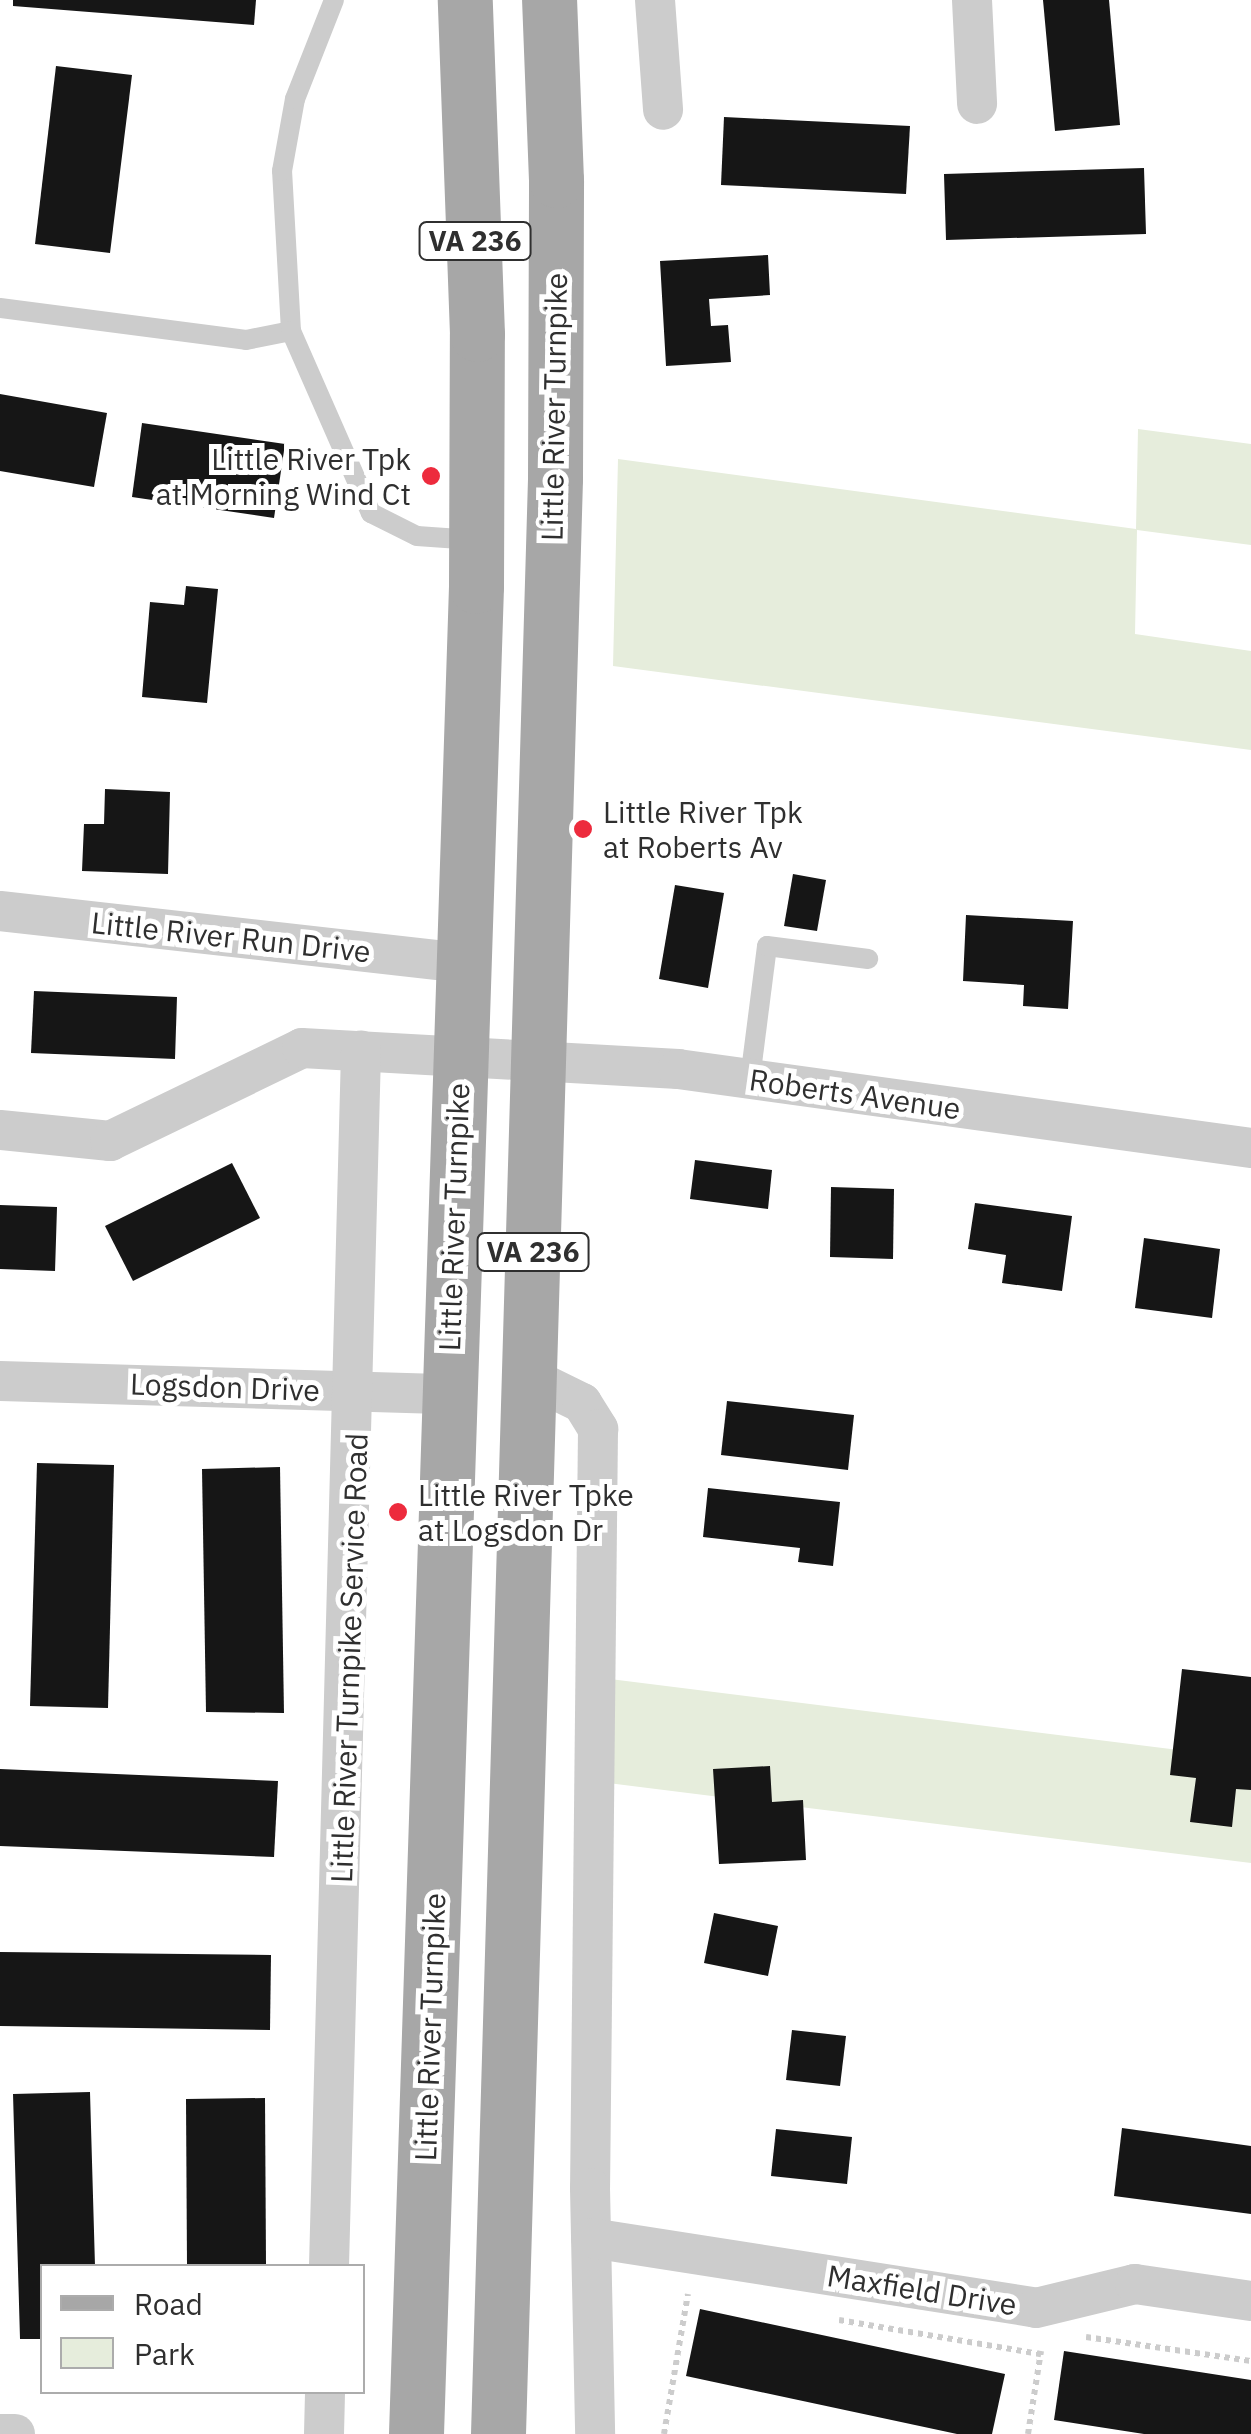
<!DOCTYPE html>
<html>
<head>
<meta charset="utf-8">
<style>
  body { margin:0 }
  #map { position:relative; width:1251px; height:2434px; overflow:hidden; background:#fff; font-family:"IBM Plex Sans",sans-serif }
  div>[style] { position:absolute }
  .green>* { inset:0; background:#e6eddc }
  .building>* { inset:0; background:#161616 }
  .path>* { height:6px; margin-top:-3px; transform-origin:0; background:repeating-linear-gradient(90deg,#ccc 0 5px,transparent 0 10px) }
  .lane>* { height:20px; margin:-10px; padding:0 10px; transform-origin:10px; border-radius:10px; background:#ccc }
  .street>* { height:40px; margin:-20px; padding:0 20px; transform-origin:20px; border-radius:20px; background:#ccc }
  .primary>* { height:55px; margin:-27.5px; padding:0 27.5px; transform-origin:27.5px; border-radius:27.5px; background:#a7a7a7 }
  .dots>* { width:28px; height:28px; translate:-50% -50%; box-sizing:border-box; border:5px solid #fff; border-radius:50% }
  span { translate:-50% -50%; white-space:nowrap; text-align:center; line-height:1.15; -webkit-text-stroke:10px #fff; paint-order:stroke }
  .shield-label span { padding:2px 8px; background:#fff; border:2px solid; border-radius:8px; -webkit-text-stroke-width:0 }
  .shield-label { font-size:28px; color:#2f2f2f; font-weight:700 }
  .street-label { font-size:30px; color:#2f2f2f }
  .poi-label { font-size:30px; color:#2f2f2f }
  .right { translate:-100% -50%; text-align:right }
  .left { translate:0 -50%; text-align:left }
  .legend { position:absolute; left:40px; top:2264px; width:325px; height:130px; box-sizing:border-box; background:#fff; border:2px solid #acacac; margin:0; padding:12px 18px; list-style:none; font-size:30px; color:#2f2f2f }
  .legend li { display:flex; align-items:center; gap:20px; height:50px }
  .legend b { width:50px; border:2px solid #acacac }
</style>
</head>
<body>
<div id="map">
  <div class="green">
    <div style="clip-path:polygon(1138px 429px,1251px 444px,1251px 545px,1137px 530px,1135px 634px,1251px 651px,1251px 750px,613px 666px,618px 459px,1136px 529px)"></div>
    <div style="clip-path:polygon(594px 1677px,1251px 1759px,1251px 1863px,592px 1781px)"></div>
  </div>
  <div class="building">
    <div style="clip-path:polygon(13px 0,256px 0,254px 25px,13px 6px)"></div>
    <div style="clip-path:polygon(1043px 0,1109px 0,1120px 125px,1055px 131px)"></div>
    <div style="clip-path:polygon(56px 66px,132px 75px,110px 253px,35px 244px)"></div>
    <div style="clip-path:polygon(724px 117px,910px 126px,906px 194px,721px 185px)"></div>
    <div style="clip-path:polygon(1144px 168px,1146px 234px,946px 240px,944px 174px)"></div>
    <div style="clip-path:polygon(768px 255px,770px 295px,709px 299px,711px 326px,728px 325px,731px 362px,666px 366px,660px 261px)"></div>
    <div style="clip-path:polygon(0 394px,107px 413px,94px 487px,0 471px)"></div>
    <div style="clip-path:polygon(142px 423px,285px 444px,274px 518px,132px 497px)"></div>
    <div style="clip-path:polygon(186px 586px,218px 589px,207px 703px,142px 697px,150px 602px,184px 605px)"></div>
    <div style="clip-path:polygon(105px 789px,170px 792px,168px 874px,82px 871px,84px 824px,104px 824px)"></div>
    <div style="clip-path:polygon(793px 874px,826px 880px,817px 931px,784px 926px)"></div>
    <div style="clip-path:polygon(675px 885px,724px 893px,708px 988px,659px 979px)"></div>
    <div style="clip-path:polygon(966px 915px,1073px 921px,1068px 1009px,1023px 1006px,1024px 985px,963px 981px)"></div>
    <div style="clip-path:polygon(34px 991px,177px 997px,175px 1059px,31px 1053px)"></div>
    <div style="clip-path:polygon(695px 1160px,772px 1170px,768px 1209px,690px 1199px)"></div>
    <div style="clip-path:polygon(232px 1163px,260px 1218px,133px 1281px,105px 1226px)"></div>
    <div style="clip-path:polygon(831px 1187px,894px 1189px,893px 1259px,830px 1257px)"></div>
    <div style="clip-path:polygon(975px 1203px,1072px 1216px,1062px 1291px,1002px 1283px,1006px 1255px,968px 1249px)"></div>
    <div style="clip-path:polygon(0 1205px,57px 1207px,55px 1271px,0 1269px)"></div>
    <div style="clip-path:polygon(1144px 1238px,1220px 1249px,1212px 1318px,1135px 1308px)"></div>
    <div style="clip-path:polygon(727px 1401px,854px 1415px,848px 1470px,721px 1455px)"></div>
    <div style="clip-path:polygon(37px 1463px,114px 1465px,108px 1708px,30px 1706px)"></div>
    <div style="clip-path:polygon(280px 1467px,284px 1713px,206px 1712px,202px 1469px)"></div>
    <div style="clip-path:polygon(708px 1488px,840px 1502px,833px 1566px,798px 1562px,800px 1548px,703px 1537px)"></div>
    <div style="clip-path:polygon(1182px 1669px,1251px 1677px,1251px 1790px,1236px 1789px,1232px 1827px,1190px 1822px,1196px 1778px,1170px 1775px)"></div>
    <div style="clip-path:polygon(770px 1766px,772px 1802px,803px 1800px,806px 1860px,719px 1864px,713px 1769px)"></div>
    <div style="clip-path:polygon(0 1769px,278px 1781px,274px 1857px,0 1846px)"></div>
    <div style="clip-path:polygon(714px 1913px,778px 1926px,768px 1976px,704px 1963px)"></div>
    <div style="clip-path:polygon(0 1952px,271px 1955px,270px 2030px,0 2026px)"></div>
    <div style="clip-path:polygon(792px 2030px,846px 2036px,840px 2086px,786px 2080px)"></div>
    <div style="clip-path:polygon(90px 2092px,95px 2266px,42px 2266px,42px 2339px,20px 2339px,13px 2094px)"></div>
    <div style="clip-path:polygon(265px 2098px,266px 2266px,187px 2266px,186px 2099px)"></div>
    <div style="clip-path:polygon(1122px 2128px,1251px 2146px,1251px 2214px,1114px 2196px)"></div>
    <div style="clip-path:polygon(776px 2129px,852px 2137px,847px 2184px,771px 2176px)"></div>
    <div style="clip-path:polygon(700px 2309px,1005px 2374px,992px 2434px,957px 2434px,686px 2376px)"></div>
    <div style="clip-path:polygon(1064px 2351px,1251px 2380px,1251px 2434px,1144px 2434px,1054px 2420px)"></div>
  </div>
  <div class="path">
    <div style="left:839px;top:2320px;width:205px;rotate:9.6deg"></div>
    <div style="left:1086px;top:2337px;width:167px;rotate:8.3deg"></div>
    <div style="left:664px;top:2434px;width:142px;rotate:-80.3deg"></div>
    <div style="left:1028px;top:2434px;width:84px;rotate:-81.1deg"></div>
  </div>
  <div class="lane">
    <div style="left:0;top:308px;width:248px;rotate:7.4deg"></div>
    <div style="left:246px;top:340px;width:46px;rotate:-11.3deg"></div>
    <div style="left:291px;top:331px;width:160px;rotate:-93.2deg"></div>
    <div style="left:282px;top:171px;width:73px;rotate:-79.8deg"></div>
    <div style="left:295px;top:99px;width:106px;rotate:-68.5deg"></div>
    <div style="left:291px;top:331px;width:199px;rotate:66.3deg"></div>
    <div style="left:371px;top:513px;width:51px;rotate:26.6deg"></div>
    <div style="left:417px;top:536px;width:57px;rotate:4deg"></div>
    <div style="left:750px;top:1079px;width:134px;rotate:-82.7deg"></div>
    <div style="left:767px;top:946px;width:102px;rotate:7.3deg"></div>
  </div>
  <div class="street">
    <div style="left:655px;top:0;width:110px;rotate:85.8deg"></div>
    <div style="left:972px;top:0;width:104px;rotate:87.2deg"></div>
    <div style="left:0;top:911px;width:465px;rotate:6.4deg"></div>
    <div style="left:0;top:1130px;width:111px;rotate:5.7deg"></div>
    <div style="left:110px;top:1141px;width:213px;rotate:-25.8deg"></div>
    <div style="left:302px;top:1048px;width:377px;rotate:3.2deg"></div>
    <div style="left:678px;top:1069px;width:578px;rotate:7.85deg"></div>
    <div style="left:529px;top:1377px;width:59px;rotate:26.1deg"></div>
    <div style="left:582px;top:1403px;width:31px;rotate:58deg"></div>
    <div style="left:598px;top:1429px;width:759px;rotate:90.6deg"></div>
    <div style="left:590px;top:2188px;width:246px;rotate:88.8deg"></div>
    <div style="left:0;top:1381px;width:449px;rotate:1.7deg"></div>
    <div style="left:591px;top:2238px;width:450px;rotate:8.9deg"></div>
    <div style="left:1036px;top:2308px;width:102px;rotate:-13.6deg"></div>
    <div style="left:1135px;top:2284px;width:117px;rotate:8.3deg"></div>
    <div style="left:329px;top:2266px;width:1216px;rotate:-88.49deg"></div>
    <div style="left:0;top:2434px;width:15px"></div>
    <div style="left:324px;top:2434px;width:42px;rotate:-88.6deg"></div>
  </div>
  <div class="primary">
    <div style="left:416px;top:2434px;width:1849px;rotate:-88.14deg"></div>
    <div style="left:476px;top:586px;width:252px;rotate:-89.8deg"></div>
    <div style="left:477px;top:334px;width:334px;rotate:-92.1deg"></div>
    <div style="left:498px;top:2434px;width:1957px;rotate:-88.33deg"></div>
    <div style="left:555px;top:478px;width:298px;rotate:-89.8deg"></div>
    <div style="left:556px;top:180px;width:180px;rotate:-92.2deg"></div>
  </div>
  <div class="dots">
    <div style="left:431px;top:476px;background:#ed2b3d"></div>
    <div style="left:583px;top:829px;background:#ed2b3d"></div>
    <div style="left:398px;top:1512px;background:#ed2b3d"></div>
  </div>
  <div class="shield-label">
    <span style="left:475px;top:241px">VA 236</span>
    <span style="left:533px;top:1252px">VA 236</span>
  </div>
  <div class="street-label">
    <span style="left:554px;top:407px;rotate:-89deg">Little River Turnpike</span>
    <span style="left:231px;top:937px;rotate:6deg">Little River Run Drive</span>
    <span style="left:855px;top:1094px;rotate:8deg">Roberts Avenue</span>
    <span style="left:454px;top:1217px;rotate:-88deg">Little River Turnpike</span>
    <span style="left:225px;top:1387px;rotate:2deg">Logsdon Drive</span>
    <span style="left:349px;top:1658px;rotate:-88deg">Little River Turnpike Service Road</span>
    <span style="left:430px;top:2027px;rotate:-88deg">Little River Turnpike</span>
    <span style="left:922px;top:2290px;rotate:9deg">Maxfield Drive</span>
  </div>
  <div class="poi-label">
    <span class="right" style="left:411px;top:476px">Little River Tpk<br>at Morning Wind Ct</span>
    <span class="left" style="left:603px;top:829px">Little River Tpk<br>at Roberts Av</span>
    <span class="left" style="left:418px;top:1512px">Little River Tpke<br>at Logsdon Dr</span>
  </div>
  <ul class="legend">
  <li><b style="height:12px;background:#a7a7a7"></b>Road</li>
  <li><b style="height:28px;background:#e6eddc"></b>Park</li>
  </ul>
</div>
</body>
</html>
